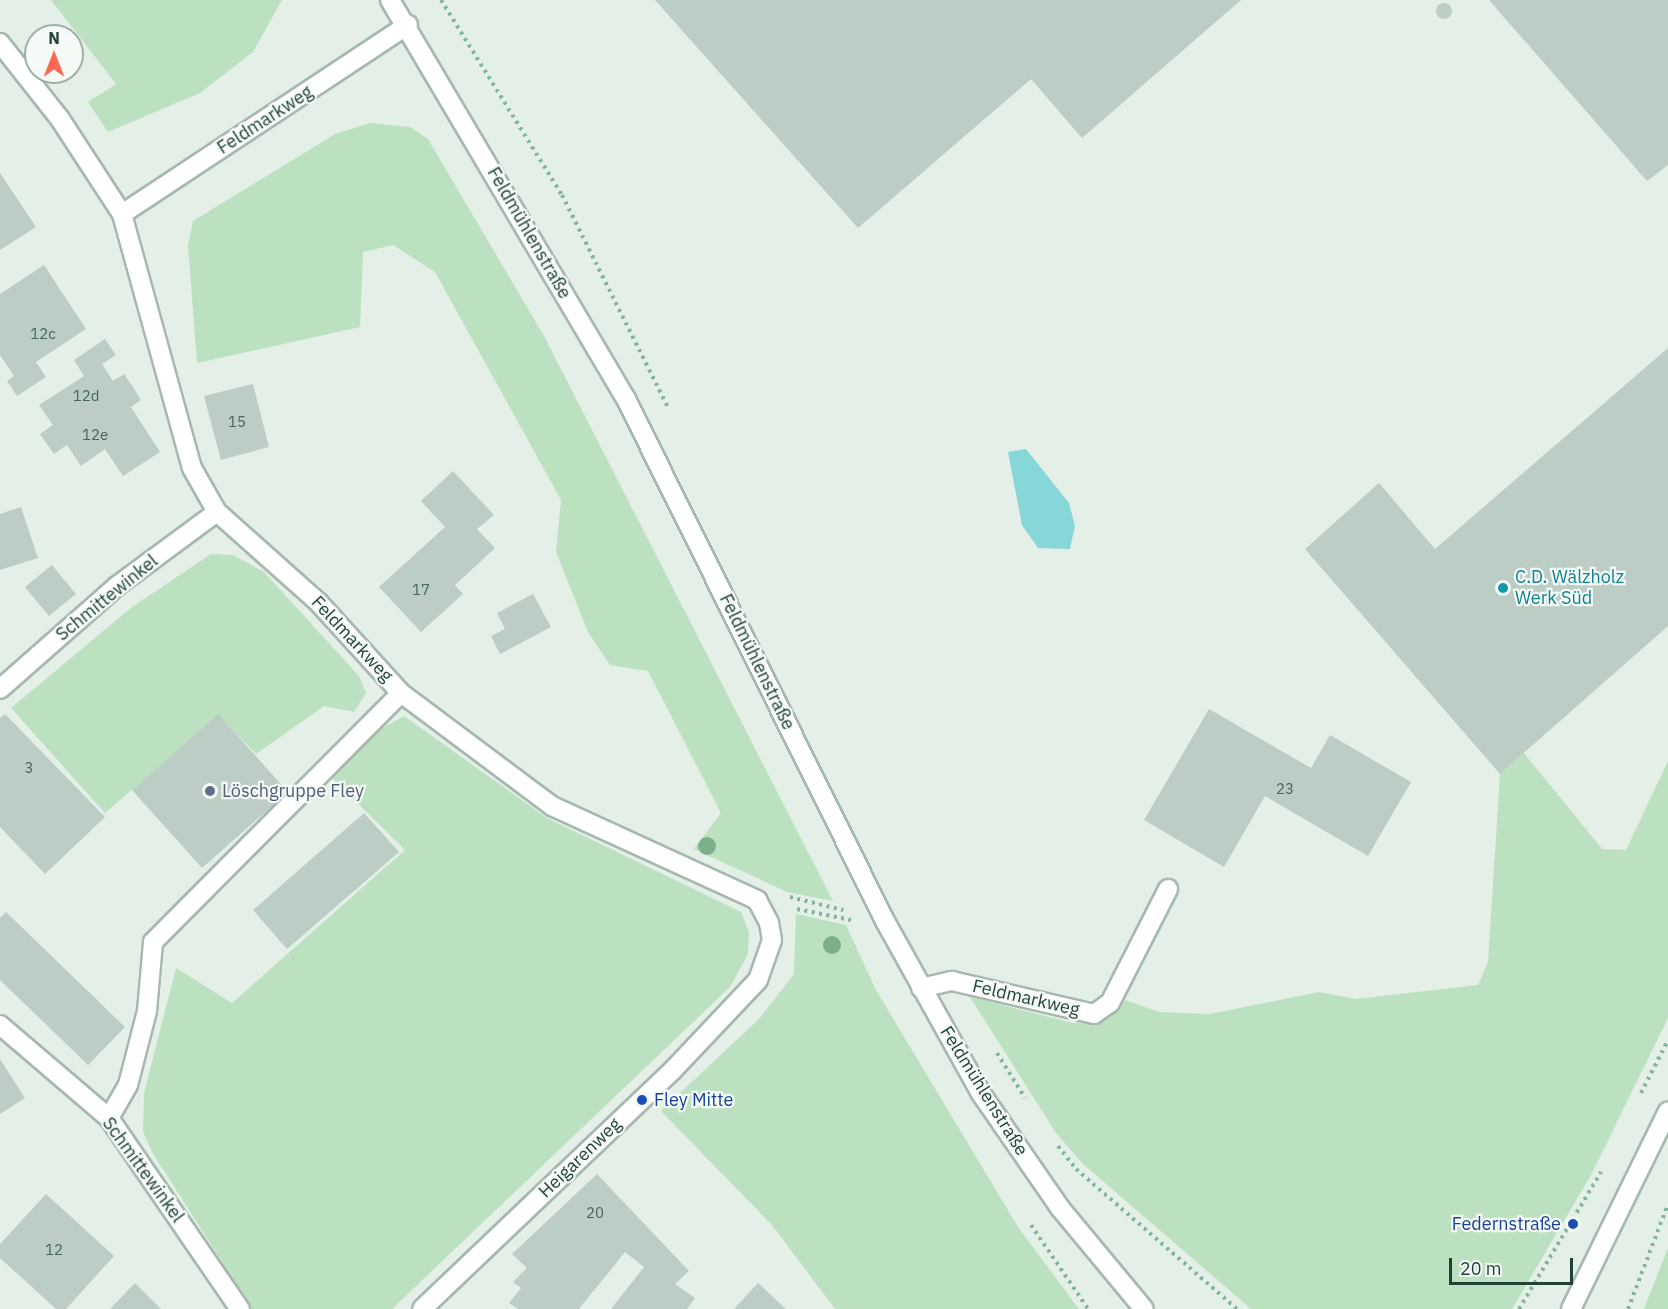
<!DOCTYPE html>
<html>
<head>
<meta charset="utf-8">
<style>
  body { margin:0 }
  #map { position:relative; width:1668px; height:1309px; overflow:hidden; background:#e4efe8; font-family:"IBM Plex Sans",sans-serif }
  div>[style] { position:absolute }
  .green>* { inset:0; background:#bbe1c0 }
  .water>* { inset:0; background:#87d6d8 }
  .building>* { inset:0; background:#bbcdc4 }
  .round { border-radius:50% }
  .path>* { height:4px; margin-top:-2px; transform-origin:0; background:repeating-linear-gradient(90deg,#81b59e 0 3px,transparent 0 7.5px) }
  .roads { filter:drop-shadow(2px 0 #a6b8af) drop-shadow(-2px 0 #a6b8af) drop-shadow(0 2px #a6b8af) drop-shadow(0 -2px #a6b8af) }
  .lane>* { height:18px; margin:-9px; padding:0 9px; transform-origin:9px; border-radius:9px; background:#fff }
  .street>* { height:18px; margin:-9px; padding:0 9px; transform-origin:9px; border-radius:9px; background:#fff }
  .secondary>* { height:18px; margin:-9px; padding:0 9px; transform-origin:9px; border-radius:9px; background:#fff }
  .trees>* { width:18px; height:18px; margin:-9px; border-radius:50%; background:#7cb08a }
  .dots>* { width:16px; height:16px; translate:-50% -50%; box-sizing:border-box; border:3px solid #f5faf7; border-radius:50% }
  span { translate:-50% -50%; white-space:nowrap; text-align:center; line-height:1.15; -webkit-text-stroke:4.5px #f5faf7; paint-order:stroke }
  .number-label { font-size:15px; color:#486559 }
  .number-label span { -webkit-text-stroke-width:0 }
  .street-label { font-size:18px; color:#214235 }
  .culture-label { font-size:18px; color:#0d838f }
  .left { translate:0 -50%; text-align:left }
  .service-label { font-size:18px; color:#4e5e75 }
  .transit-label { font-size:18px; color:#164399 }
  .right { translate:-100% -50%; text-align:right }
  .north { position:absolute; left:24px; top:24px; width:60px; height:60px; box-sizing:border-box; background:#f5faf7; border:2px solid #a0b0a9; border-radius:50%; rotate:0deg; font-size:16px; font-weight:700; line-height:24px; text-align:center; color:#214235 }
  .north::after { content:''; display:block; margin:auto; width:21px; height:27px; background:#fe6752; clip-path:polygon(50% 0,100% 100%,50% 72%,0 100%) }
  .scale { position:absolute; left:1449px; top:1258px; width:124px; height:27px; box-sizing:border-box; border:3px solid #214235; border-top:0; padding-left:8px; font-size:18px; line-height:21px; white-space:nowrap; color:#214235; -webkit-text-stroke:4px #f5faf7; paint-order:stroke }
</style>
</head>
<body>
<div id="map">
  <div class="green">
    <div style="clip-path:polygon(51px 0,282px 0,253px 52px,200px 93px,108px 132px,88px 102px,116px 84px)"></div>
    <div style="clip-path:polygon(370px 123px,410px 127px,428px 139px,544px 336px,833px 901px,787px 892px,694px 849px,721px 813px,648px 671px,610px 665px,588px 632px,556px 552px,561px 500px,435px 272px,393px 245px,363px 252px,360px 327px,197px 363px,188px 245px,193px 221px,335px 134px)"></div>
    <div style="clip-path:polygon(211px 554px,233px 555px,264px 572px,359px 676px,366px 693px,354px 712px,324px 706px,256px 754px,218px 715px,105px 813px,11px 708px,132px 607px)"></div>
    <div style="clip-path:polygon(404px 716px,547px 818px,741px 912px,749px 932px,748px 954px,730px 987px,392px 1309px,252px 1309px,152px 1152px,143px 1132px,144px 1093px,176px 968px,232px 1003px,405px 850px,330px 776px,372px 734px)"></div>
    <div style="clip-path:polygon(1524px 753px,1602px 849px,1626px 850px,1668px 761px,1668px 1018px,1591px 1175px,1512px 1309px,1251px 1309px,1083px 1164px,1056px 1133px,970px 997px,1073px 1023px,1097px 1021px,1119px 1011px,1125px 1000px,1159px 1012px,1210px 1014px,1319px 992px,1356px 999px,1478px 985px,1488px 962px,1500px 774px)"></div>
    <div style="clip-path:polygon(796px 914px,846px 925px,876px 990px,1018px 1227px,1079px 1309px,835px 1309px,772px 1225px,661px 1111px,759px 1019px,794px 974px)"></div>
    <div style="clip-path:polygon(1668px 1248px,1668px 1309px,1644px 1309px)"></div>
  </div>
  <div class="water">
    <div style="clip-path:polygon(1026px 449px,1069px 503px,1075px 526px,1070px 549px,1038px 548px,1022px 525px,1008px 452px)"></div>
  </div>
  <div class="building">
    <div style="clip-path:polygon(655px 0,1241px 0,1082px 138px,1031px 79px,858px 228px)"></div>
    <div style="clip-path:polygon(1489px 0,1668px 0,1668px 165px,1647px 181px)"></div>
    <div class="round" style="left:1436px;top:3px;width:16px;height:16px"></div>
    <div style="clip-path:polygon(0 173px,36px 227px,0 250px)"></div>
    <div style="clip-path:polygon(44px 265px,86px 329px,36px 362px,46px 377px,17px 396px,7px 381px,14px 376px,0 355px,0 294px)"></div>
    <div style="clip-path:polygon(105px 339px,116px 355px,102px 364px,113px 381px,124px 374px,133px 387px,141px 400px,131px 407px,160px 452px,123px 476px,105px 449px,81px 466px,67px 445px,54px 454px,40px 434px,53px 425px,39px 405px,84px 376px,74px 360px)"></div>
    <div style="clip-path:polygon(1668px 348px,1668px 626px,1500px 774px,1305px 549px,1379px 483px,1435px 549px)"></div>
    <div style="clip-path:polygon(253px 384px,269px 447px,221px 460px,204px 396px)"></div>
    <div style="clip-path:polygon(453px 471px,494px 515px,477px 529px,495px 548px,455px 585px,463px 594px,421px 632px,379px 587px,445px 527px,421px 501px)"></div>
    <div style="clip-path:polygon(21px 507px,38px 558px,0 570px,0 514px)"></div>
    <div style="clip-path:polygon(52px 565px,76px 594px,49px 616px,25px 587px)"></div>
    <div style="clip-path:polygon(533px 594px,551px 627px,500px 654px,491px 636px,505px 629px,497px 613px)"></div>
    <div style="clip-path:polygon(1209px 709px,1311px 768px,1330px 735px,1411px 782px,1368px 856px,1265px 796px,1224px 867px,1144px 820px)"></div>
    <div style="clip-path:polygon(5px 714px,105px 817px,45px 874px,0 827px,0 718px)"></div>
    <div style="clip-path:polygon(218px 714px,288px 792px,202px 868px,132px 790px)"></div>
    <div style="clip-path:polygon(364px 813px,399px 852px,287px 949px,253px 910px)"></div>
    <div style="clip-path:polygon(6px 912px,125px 1027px,88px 1065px,0 980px,0 918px)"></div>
    <div style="clip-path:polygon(0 1059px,25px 1098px,0 1114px)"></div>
    <div style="clip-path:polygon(597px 1174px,689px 1271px,675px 1284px,695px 1298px,687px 1309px,611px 1309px,644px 1267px,625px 1252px,579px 1309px,518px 1309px,509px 1303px,521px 1288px,513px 1282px,527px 1268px,512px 1254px)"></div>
    <div style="clip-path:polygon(46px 1194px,114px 1256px,66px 1309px,56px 1309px,0 1258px,0 1244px)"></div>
    <div style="clip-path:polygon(135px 1283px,161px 1309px,110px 1309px)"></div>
    <div style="clip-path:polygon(758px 1283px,786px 1309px,734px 1309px)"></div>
  </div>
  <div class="path">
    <div style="left:441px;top:0;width:229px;rotate:58.2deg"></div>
    <div style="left:562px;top:195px;width:236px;rotate:63.5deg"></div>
    <div style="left:790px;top:897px;width:55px;rotate:13.8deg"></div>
    <div style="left:797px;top:909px;width:55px;rotate:11.5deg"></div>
    <div style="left:997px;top:1053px;width:53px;rotate:58.1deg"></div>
    <div style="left:1641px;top:1093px;width:59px;rotate:-63deg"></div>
    <div style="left:1058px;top:1146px;width:29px;rotate:52deg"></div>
    <div style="left:1076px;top:1169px;width:213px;rotate:41deg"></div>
    <div style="left:1031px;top:1225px;width:102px;rotate:55.8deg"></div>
    <div style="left:1519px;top:1309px;width:160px;rotate:-59.1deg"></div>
    <div style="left:1628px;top:1309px;width:112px;rotate:-69.1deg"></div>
  </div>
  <div class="roads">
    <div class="lane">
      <div style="left:921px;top:988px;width:32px;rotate:-13deg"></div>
      <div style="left:952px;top:981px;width:146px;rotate:13.1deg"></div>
      <div style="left:1094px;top:1014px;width:19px;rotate:-35deg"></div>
      <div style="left:1110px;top:1003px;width:128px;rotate:-63deg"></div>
      <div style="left:109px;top:1118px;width:38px;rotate:-60deg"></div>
      <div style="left:128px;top:1085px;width:76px;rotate:-75.6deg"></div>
      <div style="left:147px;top:1011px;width:69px;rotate:-85deg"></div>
      <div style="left:153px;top:942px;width:351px;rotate:-45.1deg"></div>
    </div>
    <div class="street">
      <div style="left:0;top:43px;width:97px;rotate:51.7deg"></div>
      <div style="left:60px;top:119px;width:113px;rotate:56.9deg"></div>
      <div style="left:122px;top:214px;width:263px;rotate:74.6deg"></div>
      <div style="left:192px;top:468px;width:51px;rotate:60.4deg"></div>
      <div style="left:217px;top:512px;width:137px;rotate:41.7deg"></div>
      <div style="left:319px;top:603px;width:122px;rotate:47.7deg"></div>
      <div style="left:401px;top:693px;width:189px;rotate:36.8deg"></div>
      <div style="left:552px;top:806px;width:226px;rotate:24.6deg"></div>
      <div style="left:757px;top:900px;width:26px;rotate:62deg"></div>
      <div style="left:769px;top:923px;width:17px;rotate:80deg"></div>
      <div style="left:772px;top:940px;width:42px;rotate:109.3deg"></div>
      <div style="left:758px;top:980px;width:125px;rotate:133.4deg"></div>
      <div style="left:672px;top:1071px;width:345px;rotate:136.4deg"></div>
      <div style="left:122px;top:214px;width:343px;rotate:-33.5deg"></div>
      <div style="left:0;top:689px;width:156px;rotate:-41.4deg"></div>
      <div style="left:117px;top:586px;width:124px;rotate:-36.5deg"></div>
      <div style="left:0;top:1025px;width:143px;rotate:40.5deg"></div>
      <div style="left:109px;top:1118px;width:232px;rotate:55.6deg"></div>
      <div style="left:1571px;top:1309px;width:220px;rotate:-63.9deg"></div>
    </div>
    <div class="secondary">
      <div style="left:390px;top:0;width:464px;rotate:59.4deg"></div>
      <div style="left:626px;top:399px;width:583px;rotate:63.61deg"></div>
      <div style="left:885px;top:921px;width:196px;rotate:60.9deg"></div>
      <div style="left:980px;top:1092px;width:141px;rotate:55.4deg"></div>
      <div style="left:1060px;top:1208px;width:131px;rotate:50.3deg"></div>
    </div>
  </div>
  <div class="trees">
    <div style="left:707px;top:846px"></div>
    <div style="left:832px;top:945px"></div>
  </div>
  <div class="dots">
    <div style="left:1503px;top:588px;background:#0f9aa8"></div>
    <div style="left:210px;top:791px;background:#5c6f8a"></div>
    <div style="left:642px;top:1100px;background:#1a4fb4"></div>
    <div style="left:1573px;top:1224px;background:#1a4fb4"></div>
  </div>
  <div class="number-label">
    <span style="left:43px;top:334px">12c</span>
    <span style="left:86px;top:396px">12d</span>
    <span style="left:237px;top:422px">15</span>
    <span style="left:95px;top:435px">12e</span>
    <span style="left:421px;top:590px">17</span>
    <span style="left:29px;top:768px">3</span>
    <span style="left:1285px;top:789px">23</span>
    <span style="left:595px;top:1213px">20</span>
    <span style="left:54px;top:1250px">12</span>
  </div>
  <div class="street-label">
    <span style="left:265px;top:120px;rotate:-33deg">Feldmarkweg</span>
    <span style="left:529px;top:233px;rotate:60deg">Feldmühlenstraße</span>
    <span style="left:107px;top:598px;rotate:-39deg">Schmittewinkel</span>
    <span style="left:352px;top:639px;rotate:47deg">Feldmarkweg</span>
    <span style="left:757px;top:662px;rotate:64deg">Feldmühlenstraße</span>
    <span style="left:1026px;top:998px;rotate:13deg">Feldmarkweg</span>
    <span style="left:984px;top:1091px;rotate:58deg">Feldmühlenstraße</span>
    <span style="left:580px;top:1158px;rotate:-44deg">Heigarenweg</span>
    <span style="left:143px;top:1170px;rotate:54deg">Schmittewinkel</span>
  </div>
  <div class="culture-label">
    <span class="left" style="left:1515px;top:588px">C.D. Wälzholz<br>Werk Süd</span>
  </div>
  <div class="service-label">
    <span class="left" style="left:222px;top:791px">Löschgruppe Fley</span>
  </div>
  <div class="transit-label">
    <span class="left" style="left:654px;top:1100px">Fley Mitte</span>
    <span class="right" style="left:1561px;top:1224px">Federnstraße</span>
  </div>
  <div class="north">N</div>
  <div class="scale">20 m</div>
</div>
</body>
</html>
